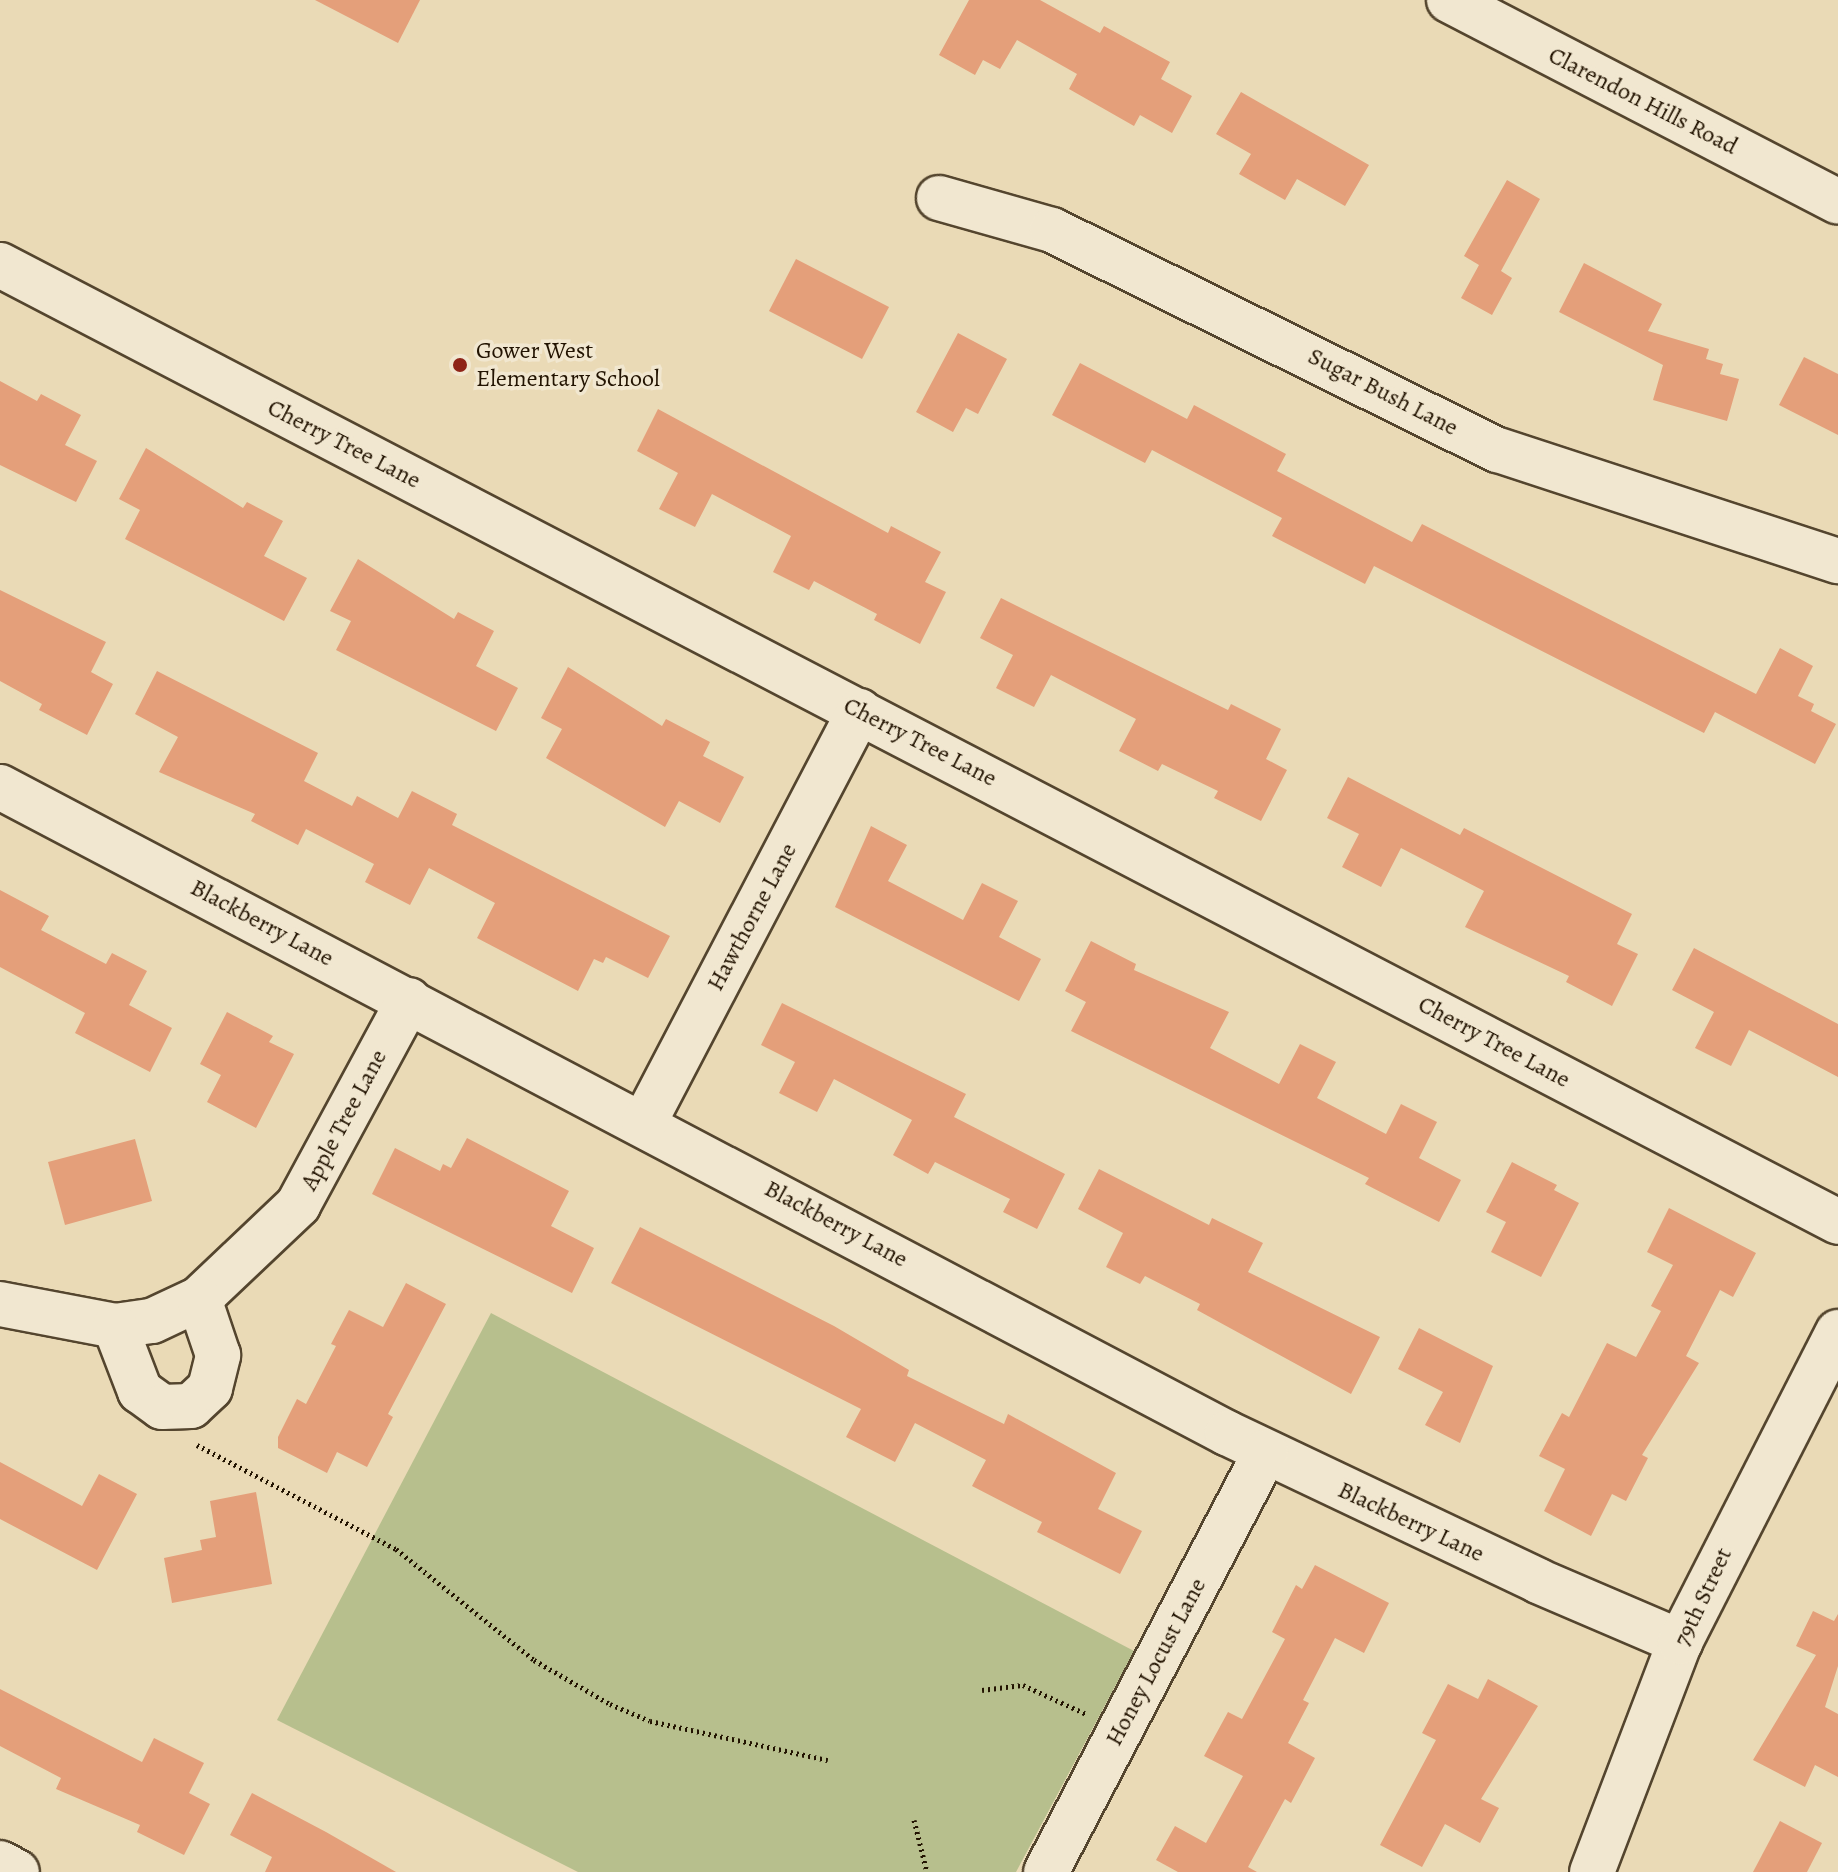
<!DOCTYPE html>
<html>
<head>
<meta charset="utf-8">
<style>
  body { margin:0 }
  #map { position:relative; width:1838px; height:1872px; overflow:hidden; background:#eadab6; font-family:Alegreya,serif }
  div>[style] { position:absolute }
  .green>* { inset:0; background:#b7bf8d }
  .building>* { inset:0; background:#e49f7a }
  .path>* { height:5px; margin-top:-2.5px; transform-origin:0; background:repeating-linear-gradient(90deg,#221301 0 2px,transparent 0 6px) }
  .roads { filter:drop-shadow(2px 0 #54452e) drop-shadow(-2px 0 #54452e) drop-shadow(0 2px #54452e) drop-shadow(0 -2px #54452e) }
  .minor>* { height:44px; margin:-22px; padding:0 22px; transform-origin:22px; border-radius:22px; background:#f1e7d0 }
  .dots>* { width:22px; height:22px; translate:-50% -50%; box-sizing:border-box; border:4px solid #f1e7d0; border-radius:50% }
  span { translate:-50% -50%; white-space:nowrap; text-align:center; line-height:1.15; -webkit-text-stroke:7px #f1e7d0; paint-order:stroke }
  .street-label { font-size:24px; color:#221301 }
  .poi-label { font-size:24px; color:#221301 }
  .left { translate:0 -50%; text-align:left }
</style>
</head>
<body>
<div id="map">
  <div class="green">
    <div style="clip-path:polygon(491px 1313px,1134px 1651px,1016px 1872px,578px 1872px,277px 1720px)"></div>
  </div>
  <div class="building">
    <div style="clip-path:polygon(315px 0,420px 0,398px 43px)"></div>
    <div style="clip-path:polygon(969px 0,1040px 0,1100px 33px,1104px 26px,1170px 62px,1161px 79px,1192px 96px,1172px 133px,1140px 115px,1134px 126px,1069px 89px,1077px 74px,1017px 40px,1000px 69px,983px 60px,975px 75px,939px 55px)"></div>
    <div style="clip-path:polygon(1241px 92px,1369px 165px,1345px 206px,1297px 179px,1285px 200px,1239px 174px,1251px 154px,1216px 134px)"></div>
    <div style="clip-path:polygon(1507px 180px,1540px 199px,1501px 271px,1512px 278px,1492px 315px,1461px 298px,1479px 265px,1464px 256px)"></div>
    <div style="clip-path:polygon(796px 259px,889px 307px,862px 359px,769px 311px)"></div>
    <div style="clip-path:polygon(1584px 263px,1662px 304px,1648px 331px,1709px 349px,1706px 359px,1723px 364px,1720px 374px,1739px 379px,1727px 421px,1653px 400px,1663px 365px,1559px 312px)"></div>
    <div style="clip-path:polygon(958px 333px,1007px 359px,978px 414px,966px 408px,953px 432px,916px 412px)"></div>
    <div style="clip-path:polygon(1804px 357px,1838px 374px,1838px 435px,1779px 405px)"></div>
    <div style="clip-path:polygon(1080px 363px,1187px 419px,1194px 405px,1286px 454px,1277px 471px,1412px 542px,1422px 524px,1756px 694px,1780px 648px,1813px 666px,1798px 696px,1814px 704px,1811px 711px,1836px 724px,1815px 764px,1715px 712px,1704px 733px,1374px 566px,1365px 584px,1272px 536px,1282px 518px,1152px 450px,1145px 463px,1052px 415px)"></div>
    <div style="clip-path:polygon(0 381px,37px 401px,41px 394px,81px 415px,65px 445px,97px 461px,76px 502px,0 465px)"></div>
    <div style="clip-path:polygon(658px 409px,888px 533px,891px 526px,941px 552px,925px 582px,946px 592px,920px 644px,874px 620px,877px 614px,814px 581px,809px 590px,773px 572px,791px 536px,712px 494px,695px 527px,659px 509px,678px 473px,637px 451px)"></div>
    <div style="clip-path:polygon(146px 448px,243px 508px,247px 502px,283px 521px,264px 556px,307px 578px,284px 621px,125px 539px,140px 510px,119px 499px)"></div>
    <div style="clip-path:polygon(358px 559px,454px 619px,458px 612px,494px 631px,476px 666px,518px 688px,496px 731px,336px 650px,351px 621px,330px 611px)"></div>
    <div style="clip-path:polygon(0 590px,106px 642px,91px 672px,113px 684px,87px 735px,39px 710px,42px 704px,0 681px)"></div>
    <div style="clip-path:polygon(1001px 598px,1228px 710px,1231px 704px,1281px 729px,1266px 759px,1287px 770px,1261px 821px,1214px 798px,1218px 791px,1162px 764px,1158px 771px,1119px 751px,1136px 719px,1051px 675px,1034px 707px,996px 688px,1013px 655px,980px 638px)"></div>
    <div style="clip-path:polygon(568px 667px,662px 726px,666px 719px,710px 742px,703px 756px,744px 777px,720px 823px,679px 801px,665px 827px,546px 758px,562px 729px,541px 718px)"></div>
    <div style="clip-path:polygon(157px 671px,318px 753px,304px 781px,352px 806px,357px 796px,398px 818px,412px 791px,457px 814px,452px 825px,670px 936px,648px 978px,606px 957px,603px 963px,594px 959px,578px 991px,477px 938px,495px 903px,429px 868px,410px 905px,365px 882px,374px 864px,306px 829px,298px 845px,251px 821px,255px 814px,159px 772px,178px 737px,135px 714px)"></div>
    <div style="clip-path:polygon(1348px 777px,1460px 835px,1464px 828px,1632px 914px,1617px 944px,1638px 954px,1612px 1006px,1566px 982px,1569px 976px,1465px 927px,1484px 891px,1401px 848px,1381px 887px,1342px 867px,1359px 834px,1327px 818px)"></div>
    <div style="clip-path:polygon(871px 826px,907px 845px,888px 881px,963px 920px,982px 883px,1018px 901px,999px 937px,1041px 959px,1019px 1001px,835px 907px)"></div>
    <div style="clip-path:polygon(0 890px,49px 916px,41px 930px,106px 964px,112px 953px,147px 971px,129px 1005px,172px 1028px,150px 1072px,75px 1033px,85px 1013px,0 967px)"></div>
    <div style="clip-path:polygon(1091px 941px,1136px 964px,1134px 970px,1229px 1012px,1210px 1048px,1279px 1084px,1300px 1044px,1336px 1062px,1317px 1098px,1386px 1134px,1401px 1104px,1437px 1122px,1419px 1158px,1461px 1180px,1439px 1222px,1365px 1184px,1369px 1178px,1071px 1031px,1086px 1002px,1065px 991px)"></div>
    <div style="clip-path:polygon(1694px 948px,1838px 1024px,1838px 1077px,1749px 1030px,1731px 1066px,1695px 1048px,1714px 1012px,1672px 990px)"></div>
    <div style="clip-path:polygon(782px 1003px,966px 1094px,954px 1117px,1065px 1174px,1037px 1229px,1003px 1212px,1010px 1199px,935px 1162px,928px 1174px,893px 1155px,912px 1120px,834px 1079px,817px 1112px,779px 1093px,795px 1062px,761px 1045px)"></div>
    <div style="clip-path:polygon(227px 1012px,273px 1036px,269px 1042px,294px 1054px,256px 1128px,207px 1102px,221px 1075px,200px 1064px)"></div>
    <div style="clip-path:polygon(467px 1138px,569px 1191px,551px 1226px,594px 1248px,572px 1293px,372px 1194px,395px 1148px,440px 1171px,443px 1164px,451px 1168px)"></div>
    <div style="clip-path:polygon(135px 1139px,152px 1201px,65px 1225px,48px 1162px)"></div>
    <div style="clip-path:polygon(1512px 1162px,1557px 1185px,1554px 1190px,1579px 1203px,1541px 1277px,1491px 1252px,1506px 1222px,1486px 1212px)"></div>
    <div style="clip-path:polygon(1099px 1169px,1209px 1225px,1212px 1218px,1263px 1243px,1248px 1272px,1380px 1337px,1351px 1394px,1197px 1310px,1200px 1304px,1145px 1276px,1140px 1284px,1106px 1267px,1123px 1233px,1078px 1209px)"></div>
    <div style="clip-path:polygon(1669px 1208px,1756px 1253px,1733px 1297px,1720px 1290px,1686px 1356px,1699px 1363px,1642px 1455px,1648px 1458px,1626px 1501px,1612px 1494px,1591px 1536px,1544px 1511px,1565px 1469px,1539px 1456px,1562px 1413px,1569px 1417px,1607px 1343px,1636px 1357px,1661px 1311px,1651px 1306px,1673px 1265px,1647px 1252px)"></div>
    <div style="clip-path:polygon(640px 1227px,834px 1326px,909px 1370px,907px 1376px,1004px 1424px,1008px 1414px,1116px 1473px,1098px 1509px,1142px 1531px,1120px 1574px,1037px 1532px,1042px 1522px,972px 1486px,986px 1460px,915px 1423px,895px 1462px,846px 1437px,861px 1409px,611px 1283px)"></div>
    <div style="clip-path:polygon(406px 1283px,446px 1304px,388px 1414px,393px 1417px,367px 1467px,337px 1452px,327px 1473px,278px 1448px,278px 1437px,297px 1399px,306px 1404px,336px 1346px,331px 1344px,349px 1310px,383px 1327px)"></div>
    <div style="clip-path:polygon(1419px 1328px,1493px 1366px,1460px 1443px,1425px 1425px,1443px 1392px,1398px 1369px)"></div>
    <div style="clip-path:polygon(0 1462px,82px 1506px,99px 1474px,137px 1494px,97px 1570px,0 1519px)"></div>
    <div style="clip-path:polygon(256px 1492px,272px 1584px,172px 1603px,164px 1558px,202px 1550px,200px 1540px,216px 1537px,210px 1501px)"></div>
    <div style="clip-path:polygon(1315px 1565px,1389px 1603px,1364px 1653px,1335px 1638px,1303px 1700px,1309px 1703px,1288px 1743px,1315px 1758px,1291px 1803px,1285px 1799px,1248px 1867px,1257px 1872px,1178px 1872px,1156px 1860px,1175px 1826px,1206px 1843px,1243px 1776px,1204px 1756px,1228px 1712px,1242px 1719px,1285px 1639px,1272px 1632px,1296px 1585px,1302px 1589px)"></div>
    <div style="clip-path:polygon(1813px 1611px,1834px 1621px,1838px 1614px,1838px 1666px,1825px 1707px,1838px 1714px,1838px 1777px,1815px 1765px,1805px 1787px,1753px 1760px,1816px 1655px,1796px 1646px)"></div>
    <div style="clip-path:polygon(1488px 1679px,1538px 1706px,1481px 1799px,1499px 1808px,1480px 1843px,1445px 1824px,1422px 1867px,1380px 1845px,1436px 1740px,1422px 1733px,1448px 1684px,1478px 1699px)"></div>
    <div style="clip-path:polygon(0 1689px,142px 1762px,154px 1738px,204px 1763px,189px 1793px,210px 1804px,184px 1855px,137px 1832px,140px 1825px,56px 1789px,61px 1778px,0 1746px)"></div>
    <div style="clip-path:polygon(252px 1793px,326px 1832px,396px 1872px,265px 1872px,272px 1857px,230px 1835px)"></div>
    <div style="clip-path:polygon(1780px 1821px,1822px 1843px,1807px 1872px,1753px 1872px)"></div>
  </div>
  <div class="path">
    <div style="left:197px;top:1445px;width:225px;rotate:27.6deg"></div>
    <div style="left:396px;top:1549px;width:177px;rotate:38.8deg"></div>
    <div style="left:534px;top:1660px;width:88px;rotate:30.1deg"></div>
    <div style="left:610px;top:1704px;width:43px;rotate:23deg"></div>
    <div style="left:650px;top:1721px;width:182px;rotate:12.4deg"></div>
    <div style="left:982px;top:1690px;width:41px;rotate:-7deg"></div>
    <div style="left:1023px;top:1685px;width:69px;rotate:24.7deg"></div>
    <div style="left:914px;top:1820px;width:54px;rotate:76deg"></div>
  </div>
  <div class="roads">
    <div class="minor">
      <div style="left:1449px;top:0;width:438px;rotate:27.4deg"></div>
      <div style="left:939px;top:198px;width:117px;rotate:15.8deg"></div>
      <div style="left:1052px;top:230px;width:497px;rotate:26.3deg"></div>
      <div style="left:1498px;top:450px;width:358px;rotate:18.1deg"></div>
      <div style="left:0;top:265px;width:2072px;rotate:27.5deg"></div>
      <div style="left:0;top:787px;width:1387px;rotate:27.77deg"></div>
      <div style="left:1227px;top:1433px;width:344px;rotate:25.4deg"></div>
      <div style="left:1538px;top:1581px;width:155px;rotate:23.2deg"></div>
      <div style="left:644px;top:1123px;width:465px;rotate:-62.4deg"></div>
      <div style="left:0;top:1304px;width:117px;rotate:10.8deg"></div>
      <div style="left:115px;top:1326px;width:37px;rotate:-8deg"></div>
      <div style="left:152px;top:1321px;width:52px;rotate:-25.1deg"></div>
      <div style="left:199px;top:1299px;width:137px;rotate:-43.5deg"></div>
      <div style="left:298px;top:1205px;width:233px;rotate:-61.6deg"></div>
      <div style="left:115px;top:1326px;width:70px;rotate:69deg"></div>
      <div style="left:140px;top:1391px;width:27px;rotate:36deg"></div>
      <div style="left:162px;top:1407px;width:29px;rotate:-2deg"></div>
      <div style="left:191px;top:1406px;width:26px;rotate:-43deg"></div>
      <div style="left:210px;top:1388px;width:34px;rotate:-76deg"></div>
      <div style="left:218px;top:1355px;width:59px;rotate:-108.7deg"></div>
      <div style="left:0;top:1863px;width:19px;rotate:28deg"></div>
      <div style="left:1046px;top:1872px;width:474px;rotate:-62.4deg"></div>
      <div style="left:1592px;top:1872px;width:246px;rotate:-69.1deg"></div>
      <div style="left:1680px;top:1642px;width:348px;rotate:-63deg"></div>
    </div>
  </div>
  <div class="dots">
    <div style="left:460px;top:365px;background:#8f2418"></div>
  </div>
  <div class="street-label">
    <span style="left:1643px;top:101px;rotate:27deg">Clarendon Hills Road</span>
    <span style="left:1383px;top:392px;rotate:27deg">Sugar Bush Lane</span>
    <span style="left:344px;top:444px;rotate:27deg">Cherry Tree Lane</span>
    <span style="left:920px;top:742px;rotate:27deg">Cherry Tree Lane</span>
    <span style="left:752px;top:917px;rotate:-62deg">Hawthorne Lane</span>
    <span style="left:262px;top:923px;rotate:28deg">Blackberry Lane</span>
    <span style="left:1494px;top:1042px;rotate:28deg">Cherry Tree Lane</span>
    <span style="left:344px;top:1120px;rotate:-62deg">Apple Tree Lane</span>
    <span style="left:836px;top:1224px;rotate:28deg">Blackberry Lane</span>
    <span style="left:1411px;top:1522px;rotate:25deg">Blackberry Lane</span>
    <span style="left:1703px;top:1597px;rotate:-65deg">79th Street</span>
    <span style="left:1156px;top:1662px;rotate:-62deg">Honey Locust Lane</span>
  </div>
  <div class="poi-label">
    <span class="left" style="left:476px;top:365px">Gower West<br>Elementary School</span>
  </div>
</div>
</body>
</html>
